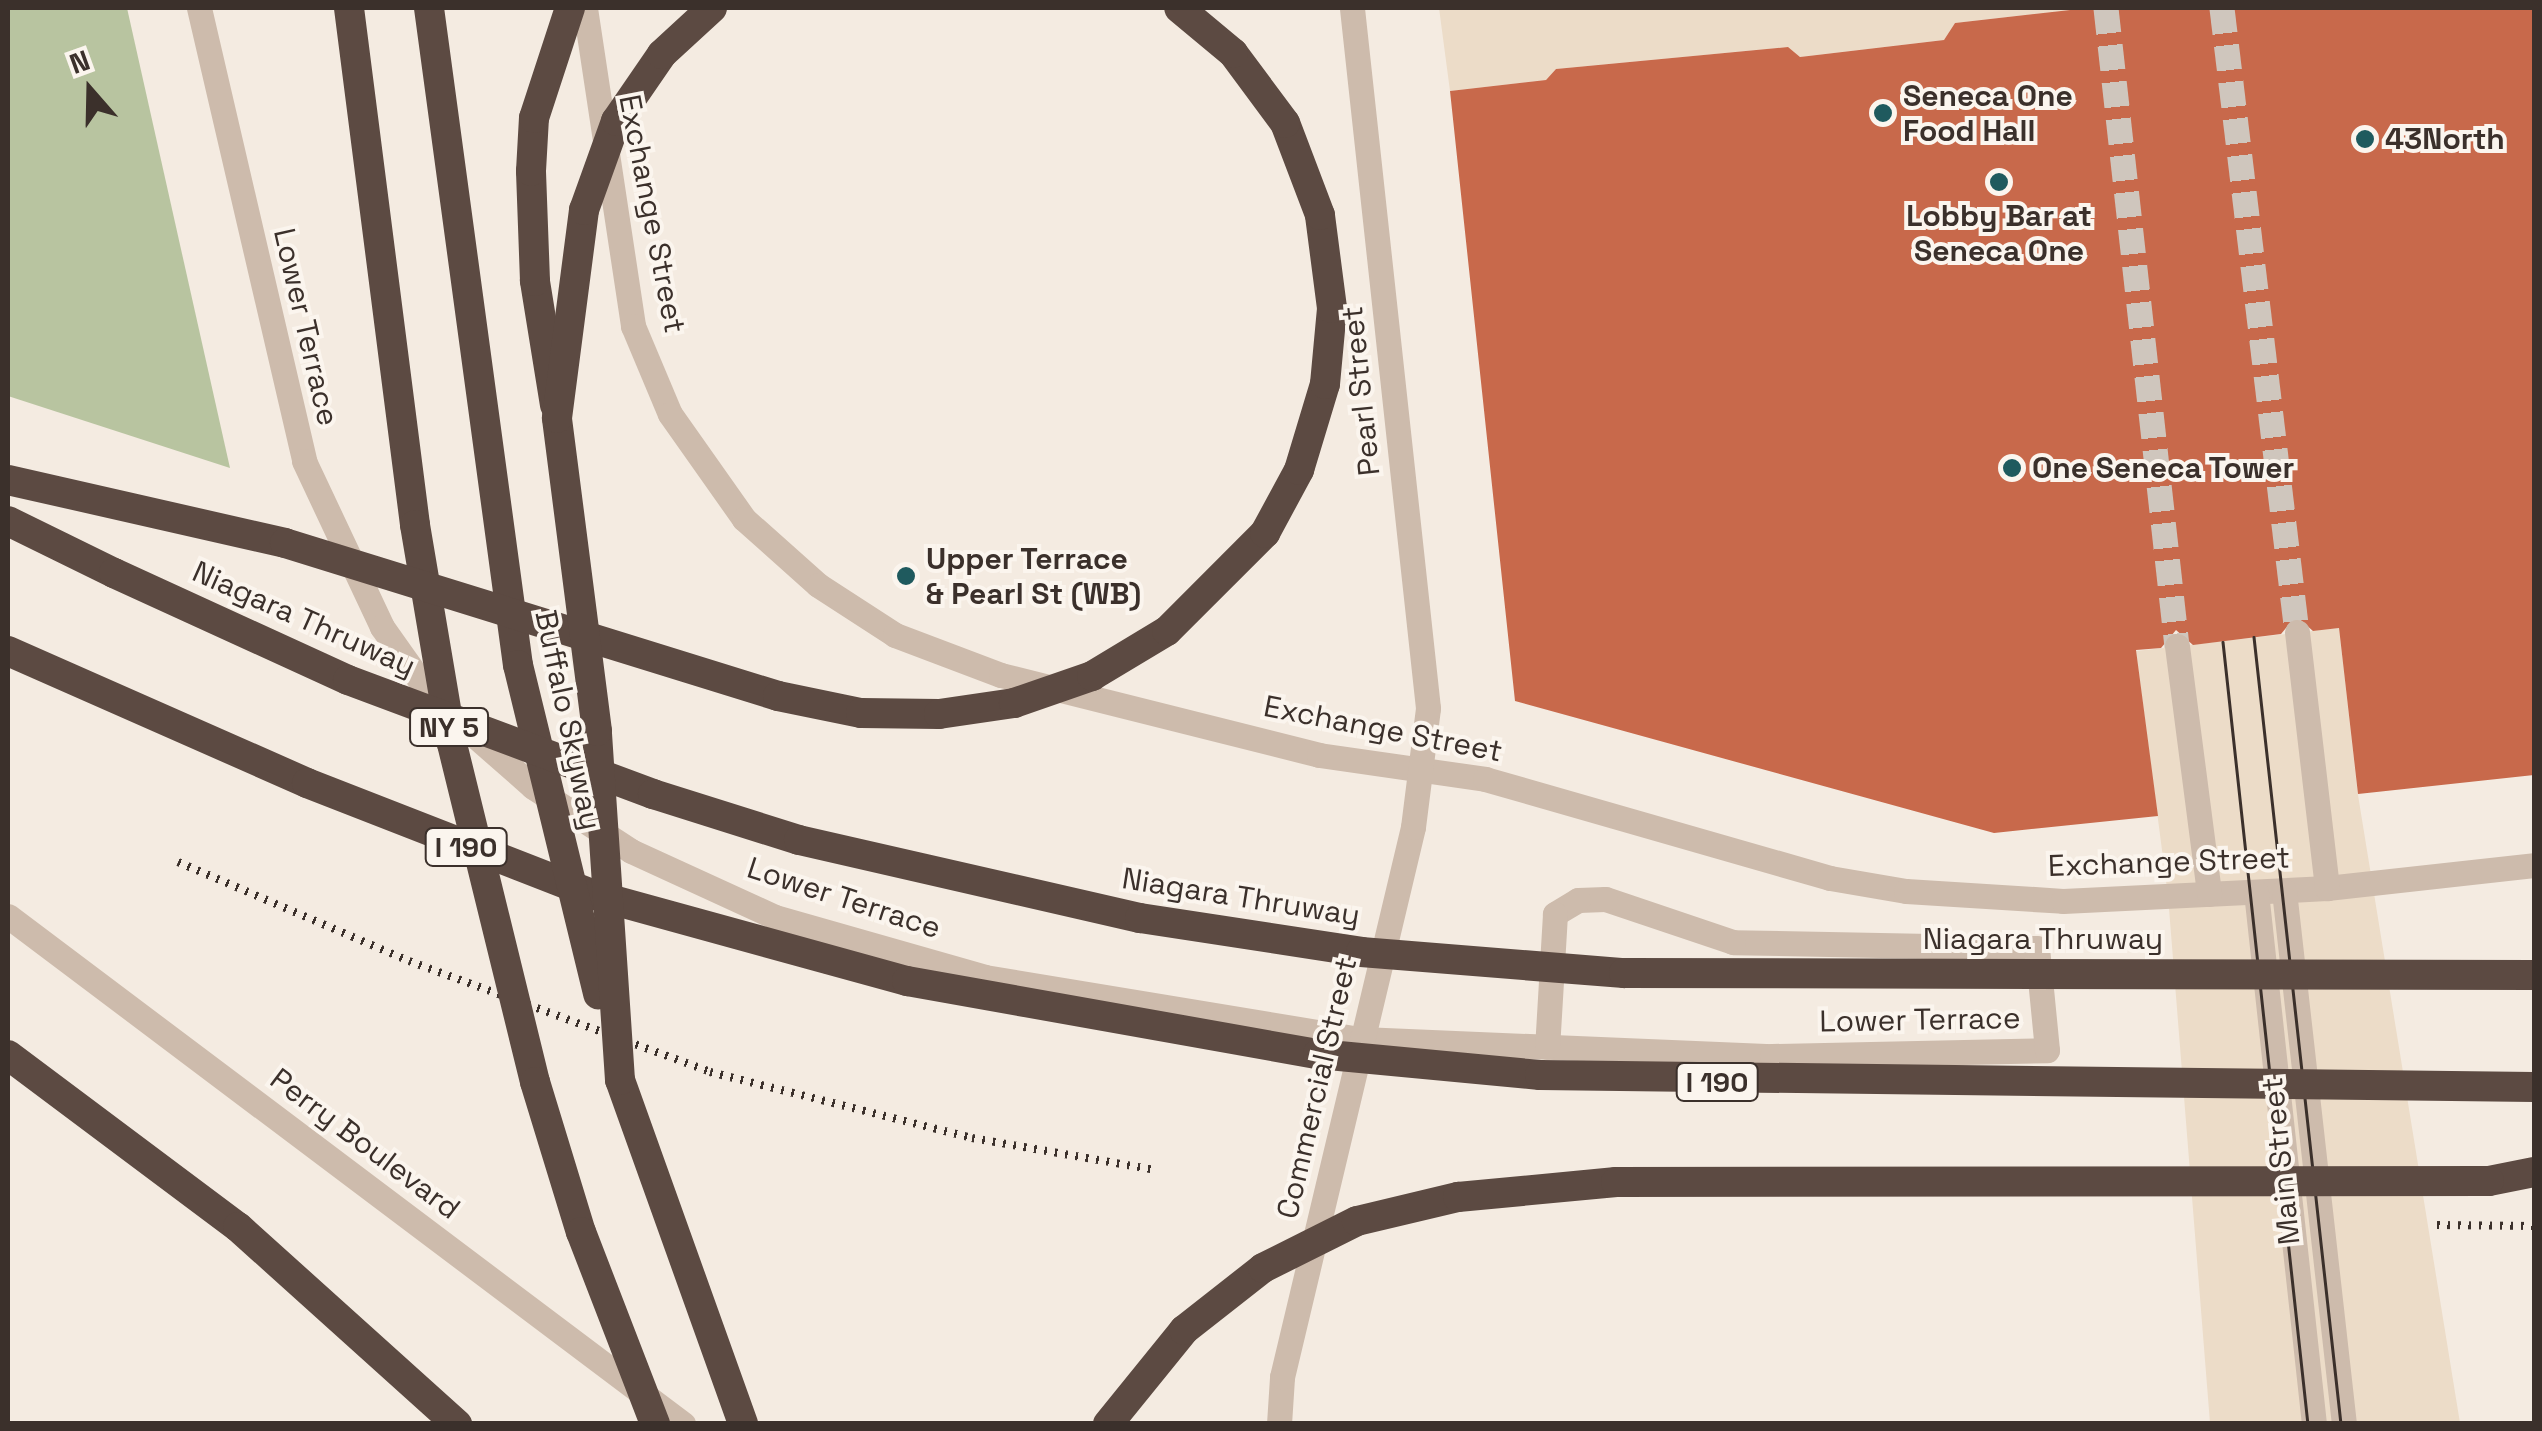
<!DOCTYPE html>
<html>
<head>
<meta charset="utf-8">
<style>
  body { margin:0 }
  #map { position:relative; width:2542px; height:1431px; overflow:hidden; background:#f4ebe1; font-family:"Space Grotesk",sans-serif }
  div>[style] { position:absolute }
  .green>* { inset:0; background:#b8c4a0 }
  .plaza>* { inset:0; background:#ecdcc8 }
  .building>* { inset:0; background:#c8694b }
  .minor-tunnel>* { height:25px; margin-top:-12.5px; transform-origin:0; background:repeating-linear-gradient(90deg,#cfc6bd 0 25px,transparent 0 37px) }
  .minor>* { height:25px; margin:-12.5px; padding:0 12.5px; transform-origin:12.5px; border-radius:12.5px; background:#cdbbac }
  .highway>* { height:30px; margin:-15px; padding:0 15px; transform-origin:15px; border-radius:15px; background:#5c4a42 }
  .tram>* { height:2.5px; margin:-1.25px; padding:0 1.25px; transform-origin:1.25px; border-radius:1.25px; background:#3b302b }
  .rail>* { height:8px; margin-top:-4px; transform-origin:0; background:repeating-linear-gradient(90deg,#3b302b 0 2.5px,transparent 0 10.5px) }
  .highway-bridge>* { height:30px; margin:-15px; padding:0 15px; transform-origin:15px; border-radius:15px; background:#5c4a42 }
  .dots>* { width:28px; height:28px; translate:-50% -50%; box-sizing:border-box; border:5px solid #fbf5ee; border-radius:50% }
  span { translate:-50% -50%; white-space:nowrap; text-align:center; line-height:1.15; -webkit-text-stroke:8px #fbf5ee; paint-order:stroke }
  .shield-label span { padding:2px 8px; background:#fbf5ee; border:2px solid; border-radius:8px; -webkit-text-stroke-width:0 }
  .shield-label { font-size:28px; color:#3b302b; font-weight:700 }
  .poi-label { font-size:30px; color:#3b302b; font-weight:700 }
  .left { translate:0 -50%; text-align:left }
  .street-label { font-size:30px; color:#3b302b }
  .frame { position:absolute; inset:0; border:10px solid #3b302b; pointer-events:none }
  .north { position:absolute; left:40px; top:40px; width:100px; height:100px; -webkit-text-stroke:8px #fbf5ee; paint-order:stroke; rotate:340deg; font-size:28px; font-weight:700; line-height:40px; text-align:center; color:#3b302b }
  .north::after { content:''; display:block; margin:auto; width:35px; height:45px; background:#3b302b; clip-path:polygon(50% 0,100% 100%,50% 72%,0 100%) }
</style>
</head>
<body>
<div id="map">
  <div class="green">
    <div style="clip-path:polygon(8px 8px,127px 8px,230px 468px,8px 396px)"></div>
  </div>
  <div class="plaza">
    <div style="clip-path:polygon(1439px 8px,2088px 8px,1955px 23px,1944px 40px,1800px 57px,1787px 47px,1556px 69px,1546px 80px,1450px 91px)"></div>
    <div style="clip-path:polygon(2339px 628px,2358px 795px,2460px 1423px,2210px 1423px,2168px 896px,2136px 651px)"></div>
  </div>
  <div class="building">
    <div style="clip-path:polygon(2088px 8px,2534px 8px,2534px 775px,2358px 794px,2339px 628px,2313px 631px,2296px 616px,2281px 634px,2193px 645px,2176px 630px,2161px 648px,2136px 650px,2158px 816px,1994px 833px,1515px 701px,1450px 91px,1546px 80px,1556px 69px,1788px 47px,1800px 57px,1944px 40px,1955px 23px)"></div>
  </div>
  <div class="minor-tunnel">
    <div style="left:2106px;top:8px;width:642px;rotate:83.65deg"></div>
    <div style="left:2222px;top:8px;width:628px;rotate:83.15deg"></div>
  </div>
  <div class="minor">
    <div style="left:199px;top:8px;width:465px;rotate:76.9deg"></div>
    <div style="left:304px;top:461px;width:183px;rotate:64.8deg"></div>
    <div style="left:382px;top:627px;width:88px;rotate:54.7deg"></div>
    <div style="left:433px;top:699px;width:133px;rotate:41.3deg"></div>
    <div style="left:533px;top:787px;width:117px;rotate:33.1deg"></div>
    <div style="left:631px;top:851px;width:158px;rotate:24.6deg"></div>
    <div style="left:775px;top:917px;width:218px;rotate:15.9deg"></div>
    <div style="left:985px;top:977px;width:381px;rotate:9.4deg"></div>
    <div style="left:1361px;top:1039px;width:411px;rotate:2.4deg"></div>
    <div style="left:1772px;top:1056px;width:275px;rotate:-1.2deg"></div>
    <div style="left:2047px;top:1050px;width:102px;rotate:-95.6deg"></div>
    <div style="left:2037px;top:948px;width:304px;rotate:-178.9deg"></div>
    <div style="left:1733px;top:942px;width:135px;rotate:-161.4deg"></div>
    <div style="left:1605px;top:899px;width:27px;rotate:178deg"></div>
    <div style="left:1578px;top:900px;width:27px;rotate:149deg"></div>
    <div style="left:1555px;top:914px;width:133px;rotate:93.4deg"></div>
    <div style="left:585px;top:8px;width:322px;rotate:81.4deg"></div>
    <div style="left:633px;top:326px;width:95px;rotate:67.2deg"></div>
    <div style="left:670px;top:414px;width:128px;rotate:54.8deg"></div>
    <div style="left:744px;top:519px;width:99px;rotate:41.7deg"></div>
    <div style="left:818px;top:585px;width:92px;rotate:33deg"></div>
    <div style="left:895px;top:635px;width:113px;rotate:20.7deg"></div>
    <div style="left:1001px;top:675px;width:328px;rotate:14.1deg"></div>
    <div style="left:1319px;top:755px;width:168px;rotate:8.2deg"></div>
    <div style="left:1485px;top:779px;width:359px;rotate:16deg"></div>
    <div style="left:1830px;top:878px;width:77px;rotate:9.7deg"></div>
    <div style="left:1906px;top:891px;width:157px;rotate:3.6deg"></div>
    <div style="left:2063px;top:901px;width:264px;rotate:-2.8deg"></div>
    <div style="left:2327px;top:888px;width:208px;rotate:-6.3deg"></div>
    <div style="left:2297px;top:632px;width:258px;rotate:83.3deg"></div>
    <div style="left:2177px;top:646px;width:250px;rotate:82.6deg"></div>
    <div style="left:2284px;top:891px;width:536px;rotate:83.58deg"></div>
    <div style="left:2256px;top:892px;width:535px;rotate:83.78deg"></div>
    <div style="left:8px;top:916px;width:845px;rotate:36.96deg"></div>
    <div style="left:1279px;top:1424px;width:47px;rotate:-86.3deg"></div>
    <div style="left:1282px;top:1377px;width:565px;rotate:-76.6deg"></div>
    <div style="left:1413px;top:827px;width:120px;rotate:-82.8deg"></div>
    <div style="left:1428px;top:708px;width:704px;rotate:-96.2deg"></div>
  </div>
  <div class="highway">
    <div style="left:555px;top:405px;width:126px;rotate:-99.2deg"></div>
    <div style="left:535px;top:281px;width:110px;rotate:-92.1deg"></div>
    <div style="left:531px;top:171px;width:53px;rotate:-86.8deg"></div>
    <div style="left:534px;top:118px;width:116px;rotate:-71.9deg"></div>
    <div style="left:8px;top:480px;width:284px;rotate:12.8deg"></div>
    <div style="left:8px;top:521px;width:118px;rotate:26.1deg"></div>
    <div style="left:8px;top:651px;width:327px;rotate:23.8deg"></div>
    <div style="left:307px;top:783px;width:305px;rotate:21.3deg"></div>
    <div style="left:591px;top:894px;width:328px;rotate:15.4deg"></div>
    <div style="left:8px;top:1055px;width:287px;rotate:36.8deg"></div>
    <div style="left:238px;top:1227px;width:295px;rotate:42deg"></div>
    <div style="left:620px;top:1080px;width:365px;rotate:70.3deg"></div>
    <div style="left:2489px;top:1181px;width:46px;rotate:-11.3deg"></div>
  </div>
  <div class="tram">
    <div style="left:2254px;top:637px;width:792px;rotate:83.69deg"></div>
    <div style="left:2223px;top:642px;width:787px;rotate:83.8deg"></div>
  </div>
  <div class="rail">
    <div style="left:178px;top:862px;width:251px;rotate:23.2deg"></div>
    <div style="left:409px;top:961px;width:321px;rotate:20.2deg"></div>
    <div style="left:710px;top:1072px;width:270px;rotate:14.1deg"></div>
    <div style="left:972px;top:1138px;width:187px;rotate:9.9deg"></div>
    <div style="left:2437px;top:1225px;width:97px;rotate:0.6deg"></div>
  </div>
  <div class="highway-bridge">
    <div style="left:349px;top:8px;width:521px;rotate:82.72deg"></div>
    <div style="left:415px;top:525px;width:222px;rotate:80.4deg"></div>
    <div style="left:452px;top:744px;width:348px;rotate:76.2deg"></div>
    <div style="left:535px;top:1082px;width:157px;rotate:73deg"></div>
    <div style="left:581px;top:1232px;width:206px;rotate:68.9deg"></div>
    <div style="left:429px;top:8px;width:663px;rotate:82.29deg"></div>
    <div style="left:518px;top:665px;width:339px;rotate:76.3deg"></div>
    <div style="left:285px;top:543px;width:516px;rotate:17.24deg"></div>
    <div style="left:778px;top:696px;width:85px;rotate:11.6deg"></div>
    <div style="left:861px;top:713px;width:78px;rotate:0.7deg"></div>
    <div style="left:939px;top:714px;width:76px;rotate:-8.3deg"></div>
    <div style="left:1014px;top:703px;width:83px;rotate:-19.1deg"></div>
    <div style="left:1092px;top:676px;width:87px;rotate:-31deg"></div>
    <div style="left:1167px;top:631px;width:139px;rotate:-45deg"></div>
    <div style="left:1265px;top:533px;width:72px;rotate:-61.6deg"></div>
    <div style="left:1299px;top:470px;width:90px;rotate:-73.2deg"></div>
    <div style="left:1325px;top:384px;width:76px;rotate:-84.7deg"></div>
    <div style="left:1332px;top:308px;width:94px;rotate:-97.4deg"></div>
    <div style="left:1320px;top:215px;width:98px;rotate:-110.8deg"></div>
    <div style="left:1285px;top:123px;width:87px;rotate:-126.6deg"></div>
    <div style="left:1233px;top:53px;width:70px;rotate:-140.2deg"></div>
    <div style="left:114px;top:573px;width:257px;rotate:24.6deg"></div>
    <div style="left:348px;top:680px;width:326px;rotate:20.5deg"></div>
    <div style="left:653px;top:794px;width:153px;rotate:17.5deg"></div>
    <div style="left:799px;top:840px;width:350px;rotate:12.9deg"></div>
    <div style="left:1140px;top:918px;width:224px;rotate:8.7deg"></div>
    <div style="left:1361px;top:952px;width:264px;rotate:4.6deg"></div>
    <div style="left:1624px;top:973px;width:910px;rotate:0.13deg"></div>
    <div style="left:907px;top:981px;width:417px;rotate:10.1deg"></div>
    <div style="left:1318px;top:1054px;width:223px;rotate:5.4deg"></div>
    <div style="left:1540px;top:1075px;width:994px;rotate:0.69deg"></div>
    <div style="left:620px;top:1080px;width:350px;rotate:-93.8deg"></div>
    <div style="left:597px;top:731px;width:316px;rotate:-97.3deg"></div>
    <div style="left:557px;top:418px;width:210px;rotate:-82.6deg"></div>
    <div style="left:584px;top:210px;width:95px;rotate:-70.2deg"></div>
    <div style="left:616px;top:121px;width:81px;rotate:-55.5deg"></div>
    <div style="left:662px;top:54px;width:68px;rotate:-42.6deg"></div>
    <div style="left:1108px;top:1424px;width:121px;rotate:-51deg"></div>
    <div style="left:1184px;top:1330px;width:100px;rotate:-38.1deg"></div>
    <div style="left:1263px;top:1268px;width:105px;rotate:-26.6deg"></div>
    <div style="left:1357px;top:1221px;width:104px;rotate:-13.4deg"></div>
    <div style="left:1458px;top:1197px;width:159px;rotate:-5.4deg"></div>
    <div style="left:1616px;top:1182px;width:873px;rotate:-0.07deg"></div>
  </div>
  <div class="dots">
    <div style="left:1883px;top:113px;background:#1f5a5e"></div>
    <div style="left:2365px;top:139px;background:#1f5a5e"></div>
    <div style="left:1999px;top:182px;background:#1f5a5e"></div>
    <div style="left:2012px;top:468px;background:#1f5a5e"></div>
    <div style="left:906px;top:576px;background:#1f5a5e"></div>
  </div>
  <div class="shield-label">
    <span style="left:449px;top:727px">NY 5</span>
    <span style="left:466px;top:847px">I 190</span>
    <span style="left:1717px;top:1082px">I 190</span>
  </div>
  <div class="poi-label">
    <span class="left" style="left:1903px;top:113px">Seneca One<br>Food Hall</span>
    <span class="left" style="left:2385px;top:139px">43North</span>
    <span style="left:1999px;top:233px">Lobby Bar at<br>Seneca One</span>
    <span class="left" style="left:2032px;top:468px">One Seneca Tower</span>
    <span class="left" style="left:926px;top:576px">Upper Terrace<br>&amp; Pearl St (WB)</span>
  </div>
  <div class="street-label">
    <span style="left:652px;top:214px;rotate:79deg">Exchange Street</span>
    <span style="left:306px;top:327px;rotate:77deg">Lower Terrace</span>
    <span style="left:1361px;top:391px;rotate:-96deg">Pearl Street</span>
    <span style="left:304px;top:619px;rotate:24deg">Niagara Thruway</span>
    <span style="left:568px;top:720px;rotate:78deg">Buffalo Skyway</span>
    <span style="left:1383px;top:729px;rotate:11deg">Exchange Street</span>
    <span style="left:2169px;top:862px;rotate:-2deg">Exchange Street</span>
    <span style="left:1241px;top:897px;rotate:9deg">Niagara Thruway</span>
    <span style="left:844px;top:898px;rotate:18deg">Lower Terrace</span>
    <span style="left:2043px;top:939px">Niagara Thruway</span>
    <span style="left:1920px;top:1020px;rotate:-1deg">Lower Terrace</span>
    <span style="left:1317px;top:1088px;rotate:-77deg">Commercial Street</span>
    <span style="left:365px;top:1144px;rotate:37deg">Perry Boulevard</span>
    <span style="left:2281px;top:1161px;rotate:-96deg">Main Street</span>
  </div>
  <div class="frame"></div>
  <div class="north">N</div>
</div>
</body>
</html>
